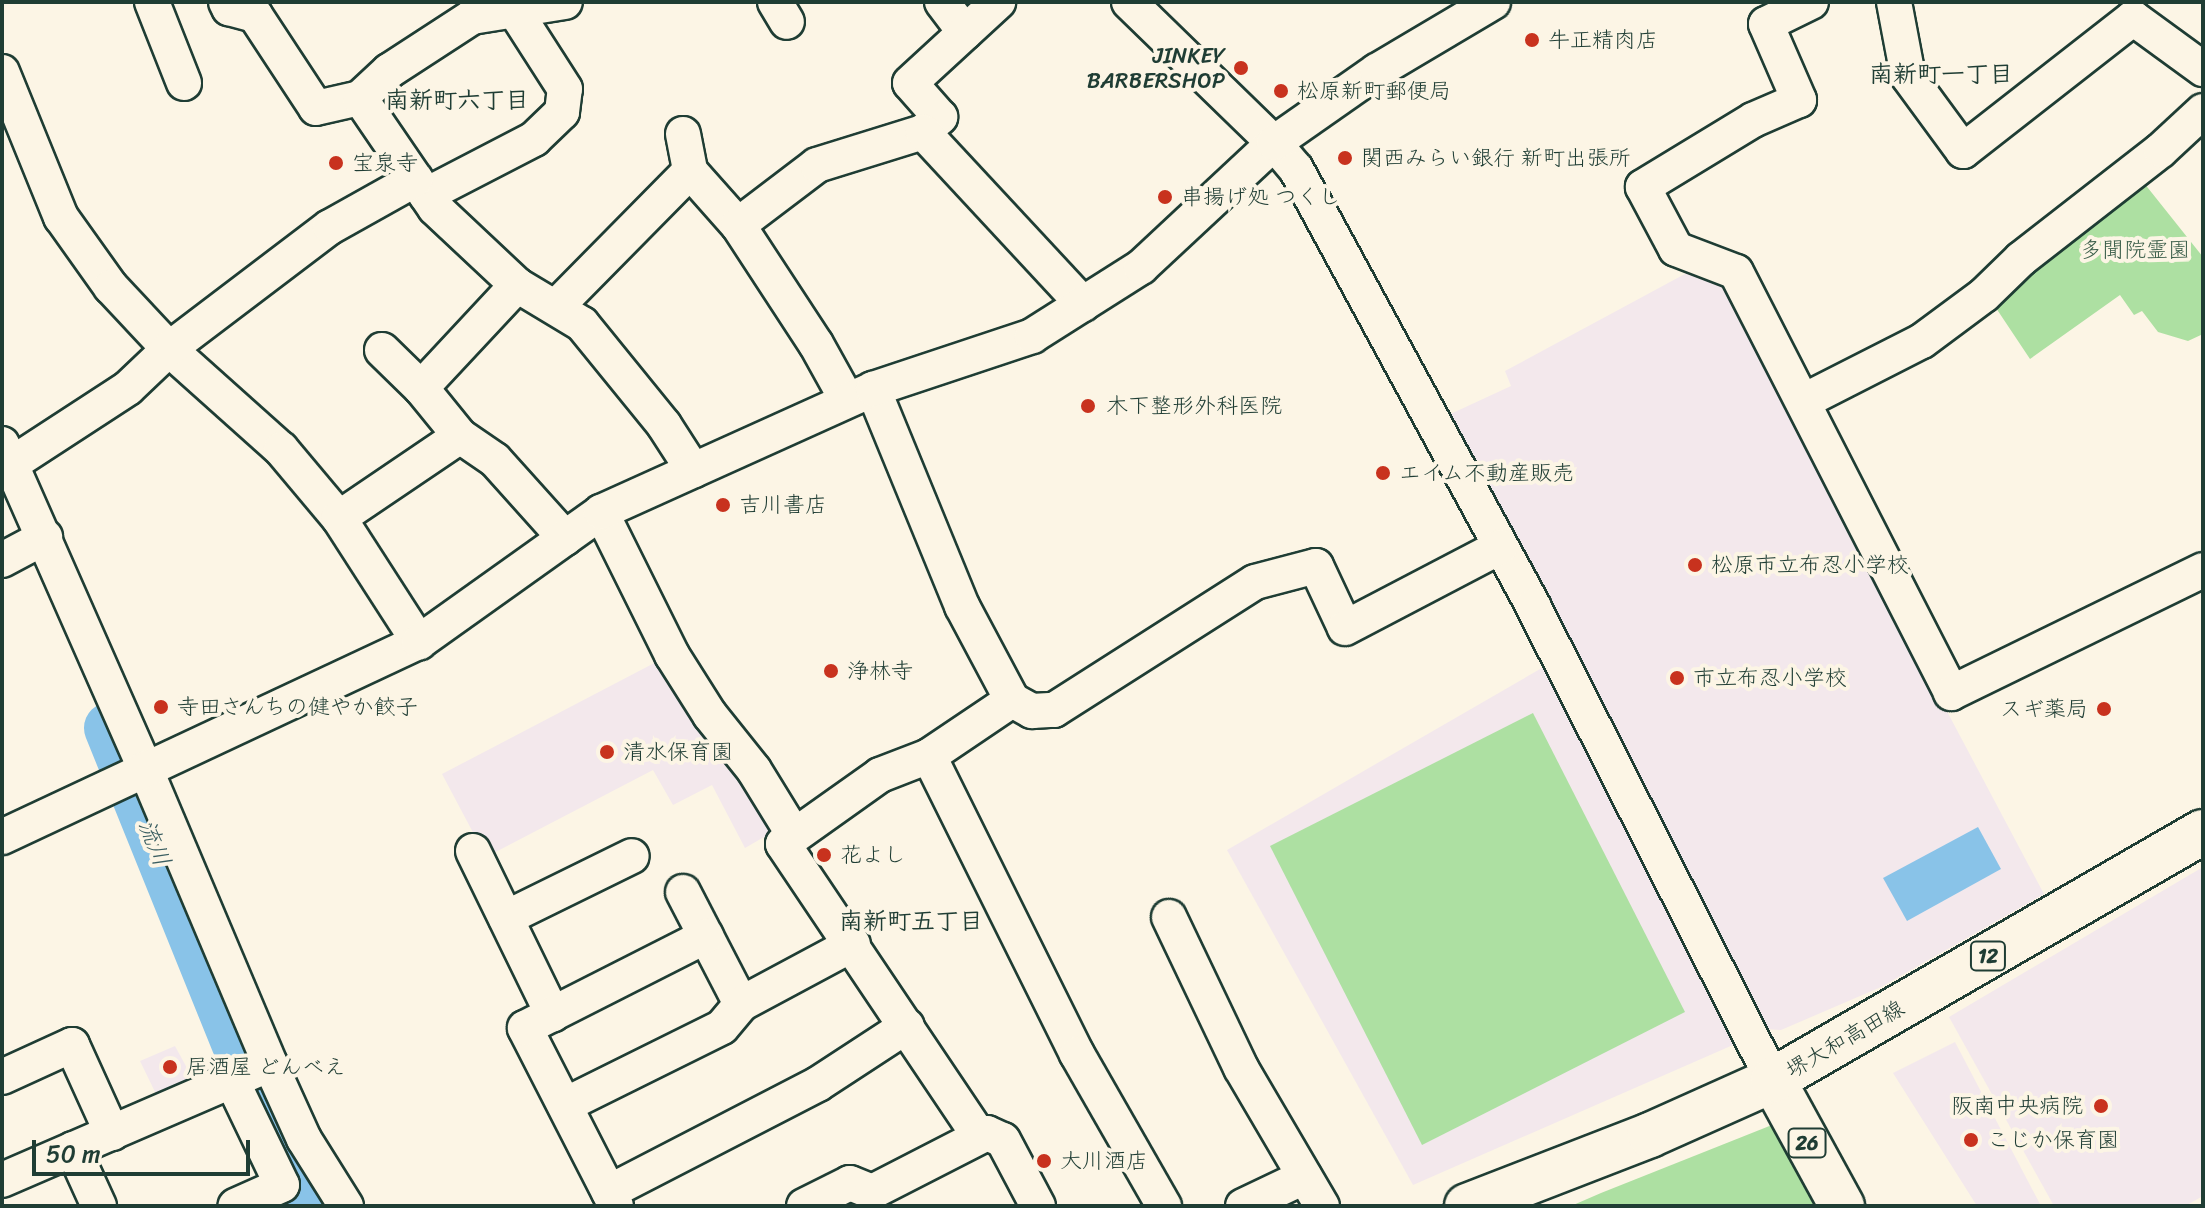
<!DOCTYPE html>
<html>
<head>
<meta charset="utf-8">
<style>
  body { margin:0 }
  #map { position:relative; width:2205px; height:1208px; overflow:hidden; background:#fcf5e5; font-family:Sriracha,"Klee One",sans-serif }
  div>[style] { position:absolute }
  .built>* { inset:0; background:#f3e8ec }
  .green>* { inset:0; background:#ade0a2 }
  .water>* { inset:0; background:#89c3e8 }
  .river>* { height:52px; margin:-26px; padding:0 26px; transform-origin:26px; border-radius:26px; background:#89c3e8 }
  .roads { filter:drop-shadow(2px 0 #1f3d34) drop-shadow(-2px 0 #1f3d34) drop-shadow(0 2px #1f3d34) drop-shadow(0 -2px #1f3d34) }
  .street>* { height:34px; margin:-17px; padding:0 17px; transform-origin:17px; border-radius:17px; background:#fcf5e5 }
  .primary>* { height:44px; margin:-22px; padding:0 22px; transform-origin:22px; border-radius:22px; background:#fcf5e5 }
  .dots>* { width:22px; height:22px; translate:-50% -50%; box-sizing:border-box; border:4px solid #fcf5e5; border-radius:50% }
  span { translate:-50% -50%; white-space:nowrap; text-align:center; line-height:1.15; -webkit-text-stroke:8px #fcf5e5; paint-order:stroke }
  .shield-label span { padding:2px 6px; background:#fcf5e5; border:2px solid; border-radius:6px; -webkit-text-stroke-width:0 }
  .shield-label { font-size:20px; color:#1f3d34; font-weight:700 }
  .poi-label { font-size:22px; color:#1f3d34 }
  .left { translate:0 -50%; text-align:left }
  .right { translate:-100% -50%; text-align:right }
  .park-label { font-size:22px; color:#3b5e4a }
  .street-label { font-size:22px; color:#1f3d34 }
  .neighbourhood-label { font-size:24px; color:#1f3d34; font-weight:700 }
  .water-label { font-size:24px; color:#3a5e61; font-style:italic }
  .frame { position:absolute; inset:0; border:4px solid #1f3d34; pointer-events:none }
  .scale { position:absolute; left:32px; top:1140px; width:218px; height:36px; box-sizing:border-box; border:4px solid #1f3d34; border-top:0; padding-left:10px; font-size:24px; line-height:28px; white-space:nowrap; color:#1f3d34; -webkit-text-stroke:6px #fcf5e5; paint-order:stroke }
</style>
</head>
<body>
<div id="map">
  <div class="built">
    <div style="clip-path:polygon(1696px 268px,1746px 304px,1813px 459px,2044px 894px,1881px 987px,1781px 1030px,1765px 1029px,1444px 417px,1511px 386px,1505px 371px)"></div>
    <div style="clip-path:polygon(662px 659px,719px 734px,771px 833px,745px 848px,712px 785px,673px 805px,653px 770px,486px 857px,442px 774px)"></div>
    <div style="clip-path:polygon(1547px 665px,1733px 1045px,1413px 1185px,1227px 850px)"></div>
    <div style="clip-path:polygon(2203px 867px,2203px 1196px,2185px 1206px,2054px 1206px,1949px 1017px)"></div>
    <div style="clip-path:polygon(1955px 1042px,2041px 1206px,1977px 1206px,1893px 1073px)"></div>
    <div style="clip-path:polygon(175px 1046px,194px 1081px,157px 1096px,140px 1061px)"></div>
  </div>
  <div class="green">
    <div style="clip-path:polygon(2144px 183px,2203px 257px,2203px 334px,2188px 341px,2158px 332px,2142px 311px,2134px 315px,2120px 295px,2030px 359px,1992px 302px)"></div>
    <div style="clip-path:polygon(1533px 713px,1685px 1012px,1422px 1145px,1270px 846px)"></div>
    <div style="clip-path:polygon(1777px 1123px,1823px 1206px,1571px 1206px,1601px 1193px)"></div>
  </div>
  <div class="water">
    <div style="clip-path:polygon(1978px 827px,2001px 869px,1907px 921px,1883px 878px)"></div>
  </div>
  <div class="river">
    <div style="left:110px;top:728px;width:416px;rotate:68deg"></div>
    <div style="left:266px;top:1114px;width:105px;rotate:61.5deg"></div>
  </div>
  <div class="roads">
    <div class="street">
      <div style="left:152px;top:2px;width:87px;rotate:68.4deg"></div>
      <div style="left:226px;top:2px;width:7px;rotate:63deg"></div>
      <div style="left:229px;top:8px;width:27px;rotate:15deg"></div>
      <div style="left:255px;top:15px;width:111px;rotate:56.7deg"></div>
      <div style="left:316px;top:108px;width:45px;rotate:-12.8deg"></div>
      <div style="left:360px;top:98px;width:133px;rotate:55.7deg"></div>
      <div style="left:435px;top:208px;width:112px;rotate:43.2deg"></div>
      <div style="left:517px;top:285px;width:76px;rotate:31deg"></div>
      <div style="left:582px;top:324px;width:130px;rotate:50.9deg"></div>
      <div style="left:664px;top:425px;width:54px;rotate:57.2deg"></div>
      <div style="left:775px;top:2px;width:23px;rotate:59deg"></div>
      <div style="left:942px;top:2px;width:38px;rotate:53deg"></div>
      <div style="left:1129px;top:2px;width:202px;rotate:44.2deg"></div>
      <div style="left:1274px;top:143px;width:34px;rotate:50deg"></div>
      <div style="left:1296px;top:169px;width:497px;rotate:61.5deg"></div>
      <div style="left:1533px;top:606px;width:531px;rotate:63.15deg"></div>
      <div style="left:1811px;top:2px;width:50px;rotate:153.9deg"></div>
      <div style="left:1766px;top:24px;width:83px;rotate:66.5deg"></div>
      <div style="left:1799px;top:100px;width:50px;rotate:156.5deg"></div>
      <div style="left:1753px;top:120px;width:129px;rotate:148.7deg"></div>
      <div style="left:1643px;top:187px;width:70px;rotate:62deg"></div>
      <div style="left:1676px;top:249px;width:64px;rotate:21deg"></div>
      <div style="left:1736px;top:272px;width:473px;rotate:62.9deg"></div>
      <div style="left:1951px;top:693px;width:280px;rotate:-26deg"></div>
      <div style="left:1894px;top:2px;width:75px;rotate:79.3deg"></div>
      <div style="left:1908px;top:76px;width:93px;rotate:53.7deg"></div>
      <div style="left:1963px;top:151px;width:216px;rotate:-38deg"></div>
      <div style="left:2133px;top:18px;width:87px;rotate:36.1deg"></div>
      <div style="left:2px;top:72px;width:157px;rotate:67.9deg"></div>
      <div style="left:61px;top:217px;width:86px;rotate:54.5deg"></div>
      <div style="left:111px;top:287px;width:85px;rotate:46.9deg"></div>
      <div style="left:169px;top:349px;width:150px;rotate:41.8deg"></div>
      <div style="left:281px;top:449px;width:90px;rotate:50deg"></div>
      <div style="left:339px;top:518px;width:148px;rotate:57.2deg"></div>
      <div style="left:360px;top:98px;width:40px;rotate:-43deg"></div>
      <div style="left:389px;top:71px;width:99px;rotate:-33deg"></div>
      <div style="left:472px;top:17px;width:94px;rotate:-9.2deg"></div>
      <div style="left:923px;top:132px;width:23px;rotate:-41deg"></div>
      <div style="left:940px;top:117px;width:45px;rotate:-131.4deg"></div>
      <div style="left:910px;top:83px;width:120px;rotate:-42.6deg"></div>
      <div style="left:683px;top:134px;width:38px;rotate:79deg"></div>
      <div style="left:690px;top:171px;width:72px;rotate:48.4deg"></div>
      <div style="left:738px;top:225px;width:142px;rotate:56.8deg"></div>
      <div style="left:816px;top:344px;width:64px;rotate:61deg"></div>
      <div style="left:426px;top:195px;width:122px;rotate:-27.4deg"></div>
      <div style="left:534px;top:139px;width:39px;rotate:-44deg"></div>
      <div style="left:562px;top:112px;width:23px;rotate:-83deg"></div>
      <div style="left:565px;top:89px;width:93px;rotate:-122.7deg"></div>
      <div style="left:738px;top:225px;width:99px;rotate:-37.2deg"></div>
      <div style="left:817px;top:165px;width:111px;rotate:-17.3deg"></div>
      <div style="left:923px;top:132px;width:235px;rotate:47.1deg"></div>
      <div style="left:556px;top:307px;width:191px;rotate:-45.4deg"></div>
      <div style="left:382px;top:350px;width:54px;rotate:44.3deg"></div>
      <div style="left:421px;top:388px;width:62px;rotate:50.9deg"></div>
      <div style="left:460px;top:436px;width:42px;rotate:34.4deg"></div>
      <div style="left:495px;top:460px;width:105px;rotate:48.1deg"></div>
      <div style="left:421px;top:388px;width:141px;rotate:-47deg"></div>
      <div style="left:873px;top:389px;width:235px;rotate:67.7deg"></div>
      <div style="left:962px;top:606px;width:106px;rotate:62deg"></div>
      <div style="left:1012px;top:700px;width:23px;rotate:29deg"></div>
      <div style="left:1032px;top:711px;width:22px;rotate:-3deg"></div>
      <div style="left:1054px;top:710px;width:238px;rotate:-32.5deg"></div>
      <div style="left:1255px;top:582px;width:63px;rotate:-14.7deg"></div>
      <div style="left:1316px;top:566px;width:68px;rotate:64.9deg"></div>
      <div style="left:1345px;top:628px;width:175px;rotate:-27.6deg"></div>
      <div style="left:1804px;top:401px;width:132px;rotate:-27deg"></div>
      <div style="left:1922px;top:341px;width:77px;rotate:-36.6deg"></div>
      <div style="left:1984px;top:295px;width:52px;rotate:-44.2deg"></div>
      <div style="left:2021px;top:259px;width:177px;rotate:-37.9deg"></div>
      <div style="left:2161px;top:150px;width:57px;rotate:-42.9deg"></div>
      <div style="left:2px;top:444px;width:354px;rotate:66.2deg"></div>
      <div style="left:145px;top:768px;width:321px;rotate:67.1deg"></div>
      <div style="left:270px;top:1064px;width:82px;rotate:65.6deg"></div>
      <div style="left:304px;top:1139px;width:79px;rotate:57.9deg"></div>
      <div style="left:13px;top:463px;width:137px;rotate:-33.1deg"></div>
      <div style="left:128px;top:388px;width:57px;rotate:-43.6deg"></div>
      <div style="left:169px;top:349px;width:202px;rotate:-37.2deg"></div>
      <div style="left:330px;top:227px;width:98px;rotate:-29.2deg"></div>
      <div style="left:601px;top:512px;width:160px;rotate:63.6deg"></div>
      <div style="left:672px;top:655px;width:71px;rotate:57.7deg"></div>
      <div style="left:710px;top:715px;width:70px;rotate:51.3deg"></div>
      <div style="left:754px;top:770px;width:76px;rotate:58.4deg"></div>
      <div style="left:339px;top:518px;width:146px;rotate:-34.1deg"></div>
      <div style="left:2px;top:560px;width:49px;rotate:-28.1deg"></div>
      <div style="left:1012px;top:700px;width:100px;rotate:146deg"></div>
      <div style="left:929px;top:756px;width:333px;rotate:63.6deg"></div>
      <div style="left:1077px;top:1054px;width:175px;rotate:60.2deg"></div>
      <div style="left:929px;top:756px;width:53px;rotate:158.8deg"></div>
      <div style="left:880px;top:775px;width:119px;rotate:144.6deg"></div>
      <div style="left:783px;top:844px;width:352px;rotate:56.1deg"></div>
      <div style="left:2px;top:837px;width:460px;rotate:-25.1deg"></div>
      <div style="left:419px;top:642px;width:224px;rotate:-35.5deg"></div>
      <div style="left:601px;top:512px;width:299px;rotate:-24.3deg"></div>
      <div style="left:873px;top:389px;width:168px;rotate:-18.4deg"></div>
      <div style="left:1032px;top:336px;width:129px;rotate:-32.3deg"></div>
      <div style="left:1141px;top:267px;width:182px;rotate:-43deg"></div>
      <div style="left:1274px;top:143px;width:126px;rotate:-35deg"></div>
      <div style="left:1377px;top:71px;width:135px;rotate:-30.7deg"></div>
      <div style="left:473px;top:851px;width:182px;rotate:64deg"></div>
      <div style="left:683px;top:892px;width:126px;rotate:62.6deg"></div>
      <div style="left:1169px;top:917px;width:167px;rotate:64.5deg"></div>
      <div style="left:1241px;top:1068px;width:160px;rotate:59.6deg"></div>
      <div style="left:506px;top:918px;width:140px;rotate:-26.2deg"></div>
      <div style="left:2px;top:1077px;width:77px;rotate:-24.6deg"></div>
      <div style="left:72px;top:1045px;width:97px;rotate:65.6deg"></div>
      <div style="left:232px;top:1081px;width:115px;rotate:64.3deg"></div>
      <div style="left:282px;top:1185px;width:51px;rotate:155.9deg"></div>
      <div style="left:565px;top:1105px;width:175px;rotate:-26.4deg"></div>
      <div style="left:722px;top:1027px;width:30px;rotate:-50deg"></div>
      <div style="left:741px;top:1004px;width:127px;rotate:-28.2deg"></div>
      <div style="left:73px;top:1149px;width:63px;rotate:65.5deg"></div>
      <div style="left:2px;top:1180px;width:292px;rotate:-23.4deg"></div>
      <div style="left:609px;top:1192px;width:235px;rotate:-27.3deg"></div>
      <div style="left:818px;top:1084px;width:106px;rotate:-33.1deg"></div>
      <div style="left:616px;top:1206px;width:200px;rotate:-117.1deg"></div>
      <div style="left:525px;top:1028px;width:203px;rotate:-26.9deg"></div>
      <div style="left:804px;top:1206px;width:51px;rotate:-26.6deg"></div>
      <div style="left:850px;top:1183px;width:24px;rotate:22deg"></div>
      <div style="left:872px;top:1192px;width:129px;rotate:-27.2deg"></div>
      <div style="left:987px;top:1133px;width:17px;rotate:24deg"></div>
      <div style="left:1003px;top:1140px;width:75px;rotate:62.1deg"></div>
      <div style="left:1243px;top:1206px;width:68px;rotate:-25.4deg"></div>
    </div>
    <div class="primary">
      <div style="left:1773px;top:1080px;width:144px;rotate:61.3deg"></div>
      <div style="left:1467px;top:1206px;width:196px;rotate:-21.2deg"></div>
      <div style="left:1650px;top:1135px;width:135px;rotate:-24.1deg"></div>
      <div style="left:1773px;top:1080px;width:496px;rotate:-30deg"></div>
    </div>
  </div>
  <div class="dots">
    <div style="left:1532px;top:40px;background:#c8321e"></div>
    <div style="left:1241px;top:68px;background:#c8321e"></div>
    <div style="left:1281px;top:91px;background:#c8321e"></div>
    <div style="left:1345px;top:158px;background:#c8321e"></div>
    <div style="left:336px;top:163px;background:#c8321e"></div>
    <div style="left:1165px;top:197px;background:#c8321e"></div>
    <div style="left:1088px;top:406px;background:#c8321e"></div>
    <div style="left:1383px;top:473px;background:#c8321e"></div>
    <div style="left:723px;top:505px;background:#c8321e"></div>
    <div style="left:1695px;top:565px;background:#c8321e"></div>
    <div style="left:831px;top:671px;background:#c8321e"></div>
    <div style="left:1677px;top:678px;background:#c8321e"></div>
    <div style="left:161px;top:707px;background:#c8321e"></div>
    <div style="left:2104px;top:709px;background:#c8321e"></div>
    <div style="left:607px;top:752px;background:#c8321e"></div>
    <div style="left:824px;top:855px;background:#c8321e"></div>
    <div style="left:170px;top:1067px;background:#c8321e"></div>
    <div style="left:2101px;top:1106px;background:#c8321e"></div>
    <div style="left:1971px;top:1140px;background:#c8321e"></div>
    <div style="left:1044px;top:1161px;background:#c8321e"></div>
  </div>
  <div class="shield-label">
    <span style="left:1988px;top:956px">12</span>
    <span style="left:1807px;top:1143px">26</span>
  </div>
  <div class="poi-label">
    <span class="left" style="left:1548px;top:40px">牛正精肉店</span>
    <span class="right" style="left:1225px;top:68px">JINKEY<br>BARBERSHOP</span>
    <span class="left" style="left:1297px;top:91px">松原新町郵便局</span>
    <span class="left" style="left:1361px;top:158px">関西みらい銀行 新町出張所</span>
    <span class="left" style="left:352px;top:163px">宝泉寺</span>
    <span class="left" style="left:1181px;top:197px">串揚げ処 つくし</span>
    <span class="left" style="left:1106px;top:406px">木下整形外科医院</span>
    <span class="left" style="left:1399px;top:473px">エイム不動産販売</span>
    <span class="left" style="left:739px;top:505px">吉川書店</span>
    <span class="left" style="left:1711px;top:565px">松原市立布忍小学校</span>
    <span class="left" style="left:847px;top:671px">浄林寺</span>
    <span class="left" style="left:1693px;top:678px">市立布忍小学校</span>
    <span class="left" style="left:177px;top:707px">寺田さんちの健やか餃子</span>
    <span class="right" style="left:2088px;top:709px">スギ薬局</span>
    <span class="left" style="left:623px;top:752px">清水保育園</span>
    <span class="left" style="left:840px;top:855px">花よし</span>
    <span class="left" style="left:186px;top:1067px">居酒屋 どんべえ</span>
    <span class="right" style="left:2083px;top:1106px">阪南中央病院</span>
    <span class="left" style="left:1987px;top:1140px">こじか保育園</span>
    <span class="left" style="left:1060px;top:1161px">大川酒店</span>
  </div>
  <div class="park-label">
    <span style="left:2135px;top:250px">多聞院霊園</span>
  </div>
  <div class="street-label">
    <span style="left:1845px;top:1039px;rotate:-30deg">堺大和高田線</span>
  </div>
  <div class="neighbourhood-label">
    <span style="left:1941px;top:75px">南新町一丁目</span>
    <span style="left:457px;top:101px">南新町六丁目</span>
    <span style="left:911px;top:922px">南新町五丁目</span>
  </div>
  <div class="water-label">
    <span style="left:154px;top:843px;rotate:68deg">流川</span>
  </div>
  <div class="frame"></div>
  <div class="scale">50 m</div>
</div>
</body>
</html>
